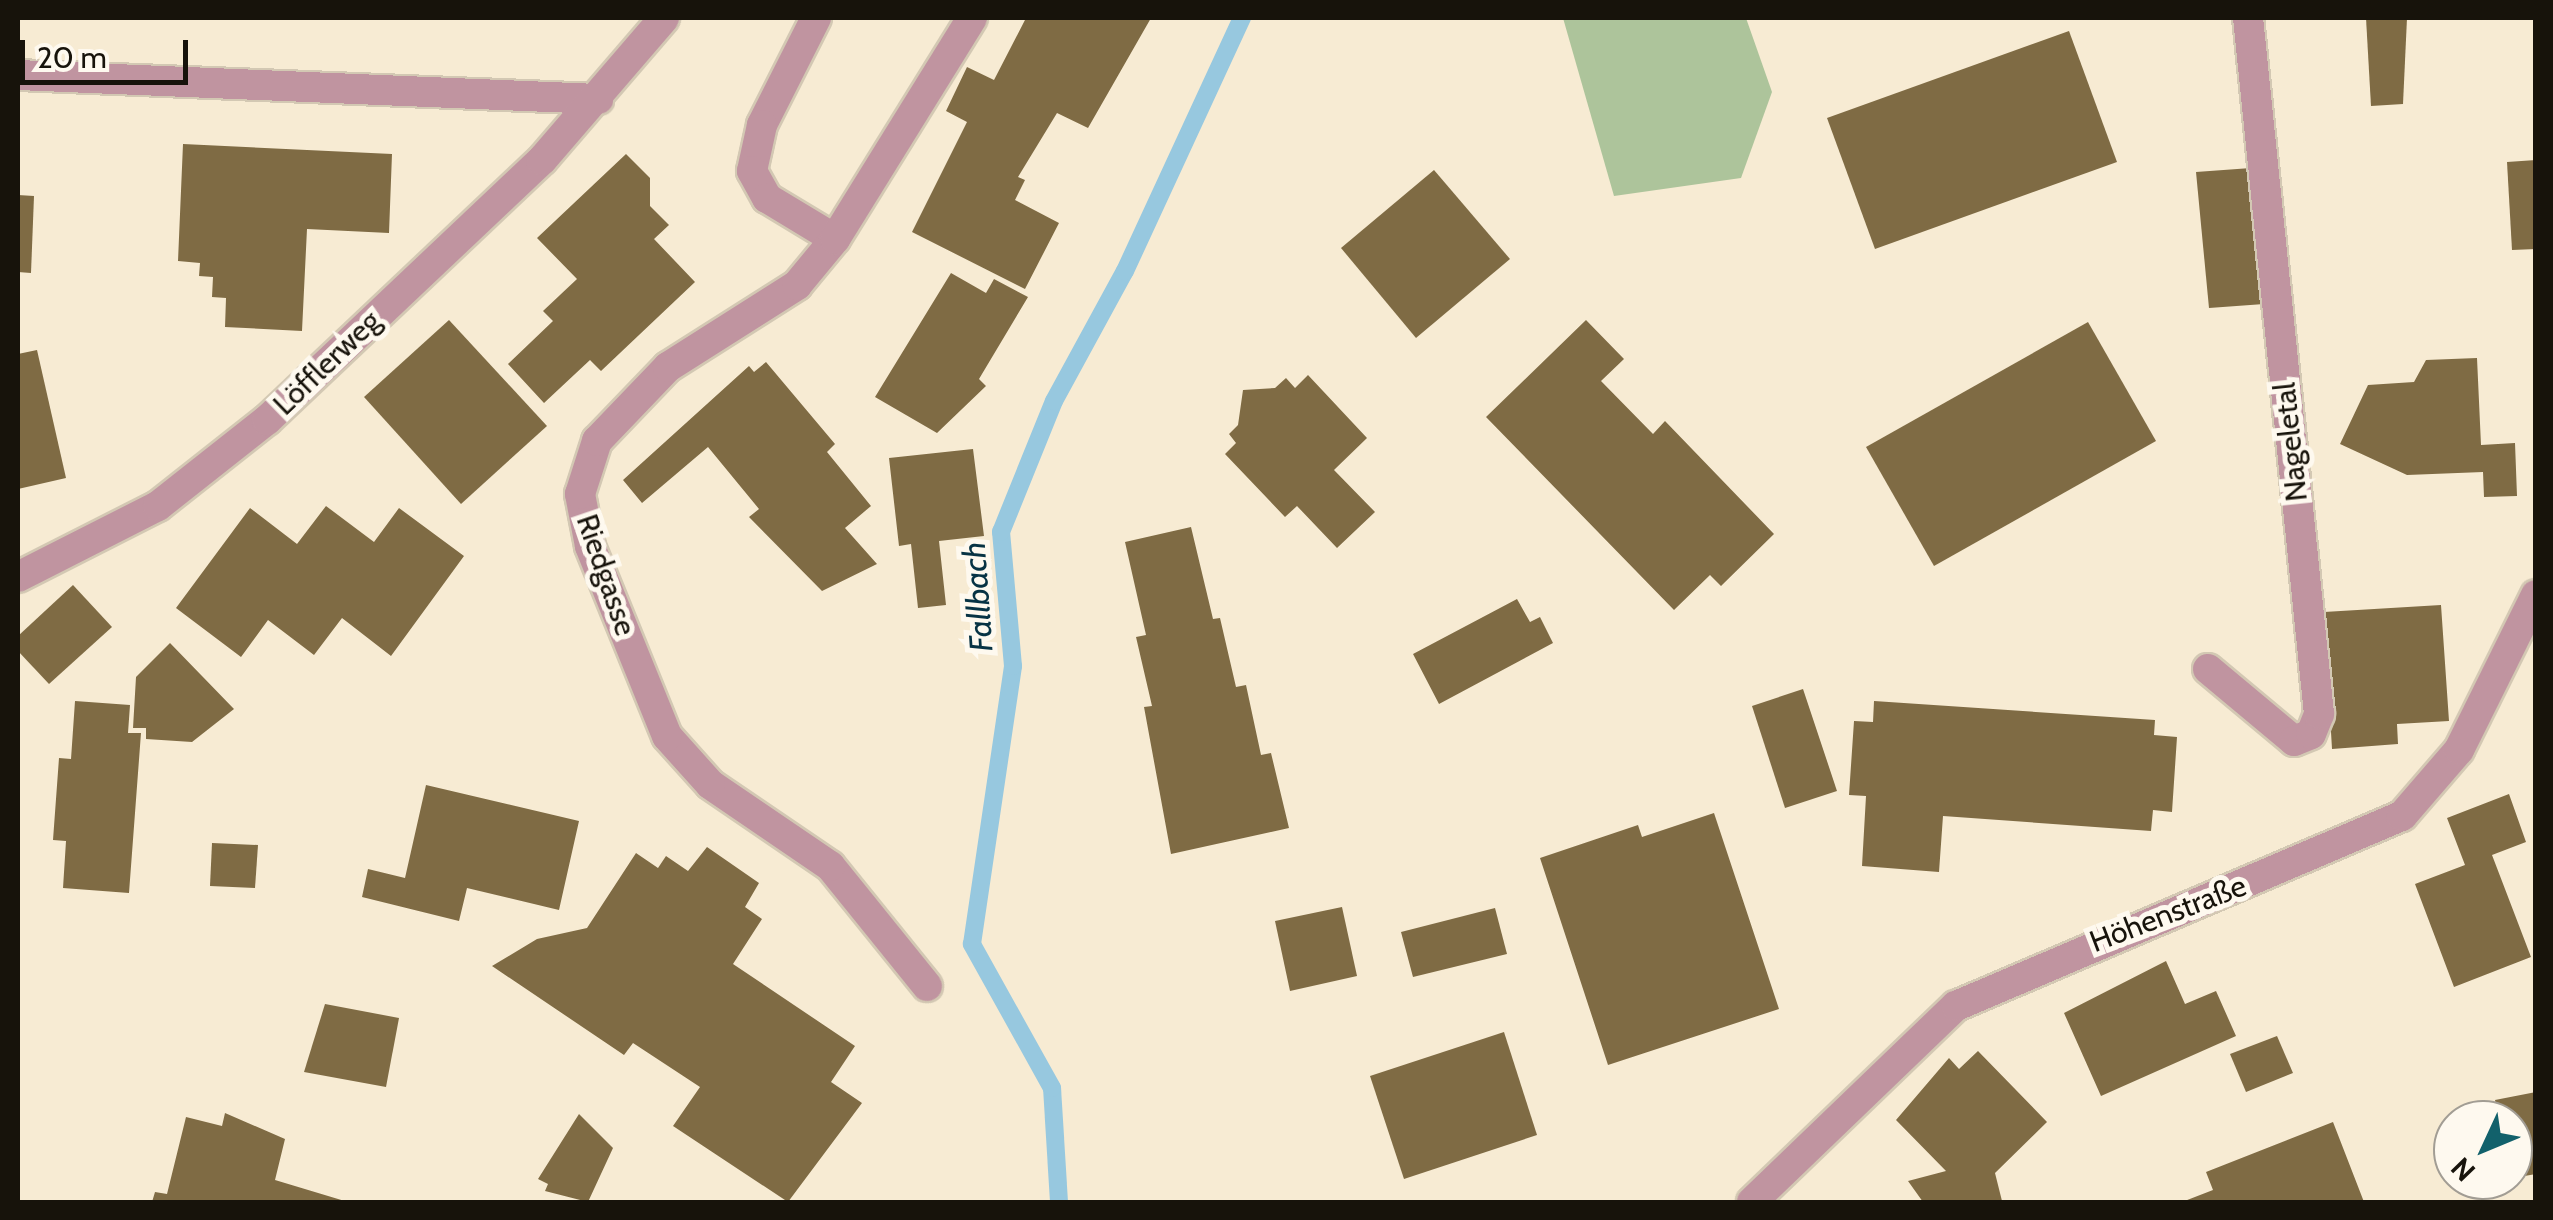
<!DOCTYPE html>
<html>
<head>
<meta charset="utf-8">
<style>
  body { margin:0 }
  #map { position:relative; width:2553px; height:1220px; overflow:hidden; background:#f7ebd3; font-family:Cabin,sans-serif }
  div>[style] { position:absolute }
  .forest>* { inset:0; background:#adc49b }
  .stream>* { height:18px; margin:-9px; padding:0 9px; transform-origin:9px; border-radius:9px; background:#97c8df }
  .building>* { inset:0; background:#7f6b44 }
  .roads { filter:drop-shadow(2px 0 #d3c8b3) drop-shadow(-2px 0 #d3c8b3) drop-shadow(0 2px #d3c8b3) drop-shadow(0 -2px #d3c8b3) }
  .minor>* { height:30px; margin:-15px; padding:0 15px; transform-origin:15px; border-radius:15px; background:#c094a0 }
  span { translate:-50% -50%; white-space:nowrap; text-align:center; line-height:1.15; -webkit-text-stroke:10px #fef9ef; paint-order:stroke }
  .street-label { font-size:30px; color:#17130b }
  .water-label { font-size:32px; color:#073344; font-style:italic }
  .frame { position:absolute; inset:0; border:20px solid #17130b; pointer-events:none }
  .north { position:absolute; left:2433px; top:1100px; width:100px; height:100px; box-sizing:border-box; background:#fef9ef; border:2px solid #a29d94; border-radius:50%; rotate:226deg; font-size:28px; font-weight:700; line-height:40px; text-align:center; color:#17130b }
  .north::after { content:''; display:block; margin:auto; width:35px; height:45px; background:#12616b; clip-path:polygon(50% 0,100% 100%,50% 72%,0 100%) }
  .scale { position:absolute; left:20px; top:40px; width:168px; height:45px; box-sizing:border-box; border:5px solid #17130b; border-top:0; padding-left:12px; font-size:30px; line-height:35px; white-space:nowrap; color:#17130b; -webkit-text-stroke:8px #fef9ef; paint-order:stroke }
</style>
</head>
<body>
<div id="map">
  <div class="forest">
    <div style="clip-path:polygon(1563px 18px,1746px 18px,1772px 92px,1741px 178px,1614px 196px)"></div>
  </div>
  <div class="stream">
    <div style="left:1059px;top:1202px;width:114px;rotate:-93.5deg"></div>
    <div style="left:1052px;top:1088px;width:165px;rotate:-119.1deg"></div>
    <div style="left:972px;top:944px;width:281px;rotate:-81.6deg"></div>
    <div style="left:1013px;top:666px;width:135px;rotate:-95.1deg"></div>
    <div style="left:1001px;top:532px;width:141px;rotate:-68deg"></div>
    <div style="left:1054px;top:401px;width:148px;rotate:-61.4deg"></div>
    <div style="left:1125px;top:271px;width:279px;rotate:-65.2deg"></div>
  </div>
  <div class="building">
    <div style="clip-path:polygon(1026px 18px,1151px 18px,1088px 128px,1057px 113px,1018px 177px,1025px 180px,1015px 200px,1059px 223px,1025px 289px,912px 232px,967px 122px,946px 111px,967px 67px,994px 80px)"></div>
    <div style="clip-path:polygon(2366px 18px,2407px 18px,2403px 104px,2371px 106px)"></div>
    <div style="clip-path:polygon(2069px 31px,2117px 162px,1875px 249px,1827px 118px)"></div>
    <div style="clip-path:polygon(183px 144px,392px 154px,389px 233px,307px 229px,302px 331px,225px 327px,226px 298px,212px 297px,213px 277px,199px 276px,200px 263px,178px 261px)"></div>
    <div style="clip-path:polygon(626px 154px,650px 178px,650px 206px,669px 225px,654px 239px,695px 282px,601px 371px,590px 360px,544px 403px,508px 364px,553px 321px,543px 311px,577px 279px,537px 238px)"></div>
    <div style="clip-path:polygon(2536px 160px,2536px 249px,2512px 250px,2507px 162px)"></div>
    <div style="clip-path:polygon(2251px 168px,2264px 304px,2209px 308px,2196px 172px)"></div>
    <div style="clip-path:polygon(1434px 170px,1510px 259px,1416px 338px,1341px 248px)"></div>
    <div style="clip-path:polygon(18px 195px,34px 196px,31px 273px,18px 272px)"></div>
    <div style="clip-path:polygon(951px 273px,986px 293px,994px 279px,1028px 297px,979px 379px,986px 386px,937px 433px,875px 397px)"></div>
    <div style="clip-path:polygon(449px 320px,547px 426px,461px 504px,364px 397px)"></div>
    <div style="clip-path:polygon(1586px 320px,1624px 359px,1601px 381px,1653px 434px,1665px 421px,1774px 534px,1721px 586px,1710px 575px,1674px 610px,1486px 417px)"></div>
    <div style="clip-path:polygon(2088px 322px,2156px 441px,1934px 566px,1866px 447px)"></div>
    <div style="clip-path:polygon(37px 350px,66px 478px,18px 489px,18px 354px)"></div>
    <div style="clip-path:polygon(2477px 358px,2481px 445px,2515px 443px,2517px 496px,2484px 497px,2483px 472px,2407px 475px,2340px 444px,2368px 385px,2414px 382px,2426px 360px)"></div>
    <div style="clip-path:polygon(766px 362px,835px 444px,827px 452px,871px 506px,845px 528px,877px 564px,822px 591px,749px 517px,759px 509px,708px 447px,642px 503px,623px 480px,749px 366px,754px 372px)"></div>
    <div style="clip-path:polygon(1308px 375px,1367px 438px,1334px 470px,1375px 512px,1337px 548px,1297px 506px,1285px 517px,1225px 454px,1236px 443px,1229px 434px,1238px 425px,1243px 390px,1275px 388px,1286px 378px,1295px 388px)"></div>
    <div style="clip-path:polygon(973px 449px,984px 536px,939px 541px,946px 605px,918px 608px,911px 544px,899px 546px,889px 458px)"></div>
    <div style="clip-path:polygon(326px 506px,374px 542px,399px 508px,464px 556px,391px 656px,342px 618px,314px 655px,268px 620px,241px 657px,176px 608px,250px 508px,297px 544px)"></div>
    <div style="clip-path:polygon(1191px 527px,1213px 619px,1220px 618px,1236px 687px,1246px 685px,1261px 755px,1271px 753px,1289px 828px,1171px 854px,1144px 707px,1152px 706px,1136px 637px,1146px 635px,1125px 542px)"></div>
    <div style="clip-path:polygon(73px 585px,112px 627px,49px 684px,18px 651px,18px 636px)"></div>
    <div style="clip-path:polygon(1517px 599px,1530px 622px,1540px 617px,1553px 643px,1439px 704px,1413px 654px)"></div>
    <div style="clip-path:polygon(2441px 605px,2449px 721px,2397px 724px,2398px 744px,2332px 749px,2324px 612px)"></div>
    <div style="clip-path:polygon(170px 643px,234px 709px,192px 742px,146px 739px,146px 728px,133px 728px,136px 677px)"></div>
    <div style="clip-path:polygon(1803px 689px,1837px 791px,1785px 808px,1752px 706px)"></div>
    <div style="clip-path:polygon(75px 701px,130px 705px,128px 733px,141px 733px,129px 893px,63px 888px,66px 841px,53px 840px,59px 758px,71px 759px)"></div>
    <div style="clip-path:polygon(1874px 701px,2155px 720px,2154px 735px,2177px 737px,2172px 812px,2153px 810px,2151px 831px,1943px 816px,1939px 872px,1862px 866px,1866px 796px,1849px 795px,1854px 721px,1873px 722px)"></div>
    <div style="clip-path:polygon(426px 785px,579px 821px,559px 910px,467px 888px,459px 921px,362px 897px,368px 869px,405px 878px)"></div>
    <div style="clip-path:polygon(2509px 794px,2526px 842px,2492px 855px,2531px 957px,2454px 987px,2415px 884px,2465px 865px,2447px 818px)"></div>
    <div style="clip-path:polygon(1714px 813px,1779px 1009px,1608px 1065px,1540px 858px,1638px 825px,1642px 837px)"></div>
    <div style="clip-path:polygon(212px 843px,258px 845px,255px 888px,210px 886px)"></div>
    <div style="clip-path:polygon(707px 847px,759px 883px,745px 907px,762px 919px,733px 964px,855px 1046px,831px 1082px,862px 1103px,788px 1202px,673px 1126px,700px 1087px,633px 1043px,624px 1055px,492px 966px,537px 939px,587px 928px,636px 853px,658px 868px,666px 856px,688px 871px)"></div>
    <div style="clip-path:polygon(1342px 907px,1357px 976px,1290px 991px,1275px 921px)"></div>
    <div style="clip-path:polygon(1495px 908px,1507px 954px,1413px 977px,1401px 932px)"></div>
    <div style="clip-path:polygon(2166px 961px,2185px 1004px,2216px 991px,2236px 1036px,2101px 1096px,2064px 1013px)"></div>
    <div style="clip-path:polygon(325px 1004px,399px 1018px,386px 1087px,304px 1072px)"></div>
    <div style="clip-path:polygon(1504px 1032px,1537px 1135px,1404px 1179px,1370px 1076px)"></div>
    <div style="clip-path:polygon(2277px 1036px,2293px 1073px,2246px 1092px,2230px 1054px)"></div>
    <div style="clip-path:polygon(1978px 1051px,2047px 1122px,1995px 1173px,2002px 1201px,1923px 1202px,1908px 1181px,1946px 1171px,1896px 1120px,1949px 1058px,1959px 1069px)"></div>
    <div style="clip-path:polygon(2536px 1092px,2536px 1174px,2513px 1178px,2513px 1120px,2499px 1120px,2495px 1100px)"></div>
    <div style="clip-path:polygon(225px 1113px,285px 1139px,275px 1180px,348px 1202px,152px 1202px,155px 1192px,167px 1194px,186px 1117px,222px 1126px)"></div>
    <div style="clip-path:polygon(579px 1114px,613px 1148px,588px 1202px,545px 1191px,548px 1184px,538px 1179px)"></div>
    <div style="clip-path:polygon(2333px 1122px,2364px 1202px,2182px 1202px,2213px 1190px,2206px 1172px)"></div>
  </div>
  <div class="roads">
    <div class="minor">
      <div style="left:816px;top:18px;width:120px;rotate:116.8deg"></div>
      <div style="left:762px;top:125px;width:47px;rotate:102.3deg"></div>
      <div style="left:752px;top:171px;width:31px;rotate:61deg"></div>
      <div style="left:767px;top:198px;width:79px;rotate:31.1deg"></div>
      <div style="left:18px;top:75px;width:581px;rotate:2.37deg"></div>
      <div style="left:18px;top:577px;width:157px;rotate:-26.9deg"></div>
      <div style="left:158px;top:506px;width:139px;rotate:-38.3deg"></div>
      <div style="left:267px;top:420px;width:378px;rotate:-43.4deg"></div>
      <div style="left:542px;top:160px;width:187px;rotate:-49.3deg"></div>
      <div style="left:2208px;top:669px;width:112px;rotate:39.9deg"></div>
      <div style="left:2294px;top:741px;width:18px;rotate:-22deg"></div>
      <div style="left:2311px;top:734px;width:22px;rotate:-68deg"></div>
      <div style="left:2319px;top:714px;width:700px;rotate:-95.82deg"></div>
      <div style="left:927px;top:986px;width:154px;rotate:-128.9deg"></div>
      <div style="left:830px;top:866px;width:145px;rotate:-145.7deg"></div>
      <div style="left:710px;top:784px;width:64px;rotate:-131.9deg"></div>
      <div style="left:667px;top:736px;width:205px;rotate:-112.1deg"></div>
      <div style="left:590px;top:546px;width:53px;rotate:-100.9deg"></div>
      <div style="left:580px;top:494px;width:56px;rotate:-72.2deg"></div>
      <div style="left:597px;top:441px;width:103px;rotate:-46.2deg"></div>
      <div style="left:668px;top:367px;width:153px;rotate:-32.4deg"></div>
      <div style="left:797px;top:285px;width:60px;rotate:-50.4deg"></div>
      <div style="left:835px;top:239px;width:260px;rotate:-58.2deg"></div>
      <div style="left:1752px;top:1202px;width:283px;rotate:-43.9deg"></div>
      <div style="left:1956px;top:1006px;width:485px;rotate:-23.1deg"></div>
      <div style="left:2402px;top:816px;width:87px;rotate:-49.2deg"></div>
      <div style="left:2459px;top:750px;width:173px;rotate:-63.6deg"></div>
    </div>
  </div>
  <div class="street-label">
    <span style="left:327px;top:363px;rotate:-44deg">Löfflerweg</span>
    <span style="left:2291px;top:442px;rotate:-96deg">Nageletal</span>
    <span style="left:606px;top:575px;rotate:71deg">Riedgasse</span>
    <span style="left:2168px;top:914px;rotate:-21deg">Höhenstraße</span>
  </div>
  <div class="water-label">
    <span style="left:978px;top:597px;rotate:-94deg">Fallbach</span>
  </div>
  <div class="frame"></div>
  <div class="north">N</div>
  <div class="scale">20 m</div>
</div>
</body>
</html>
